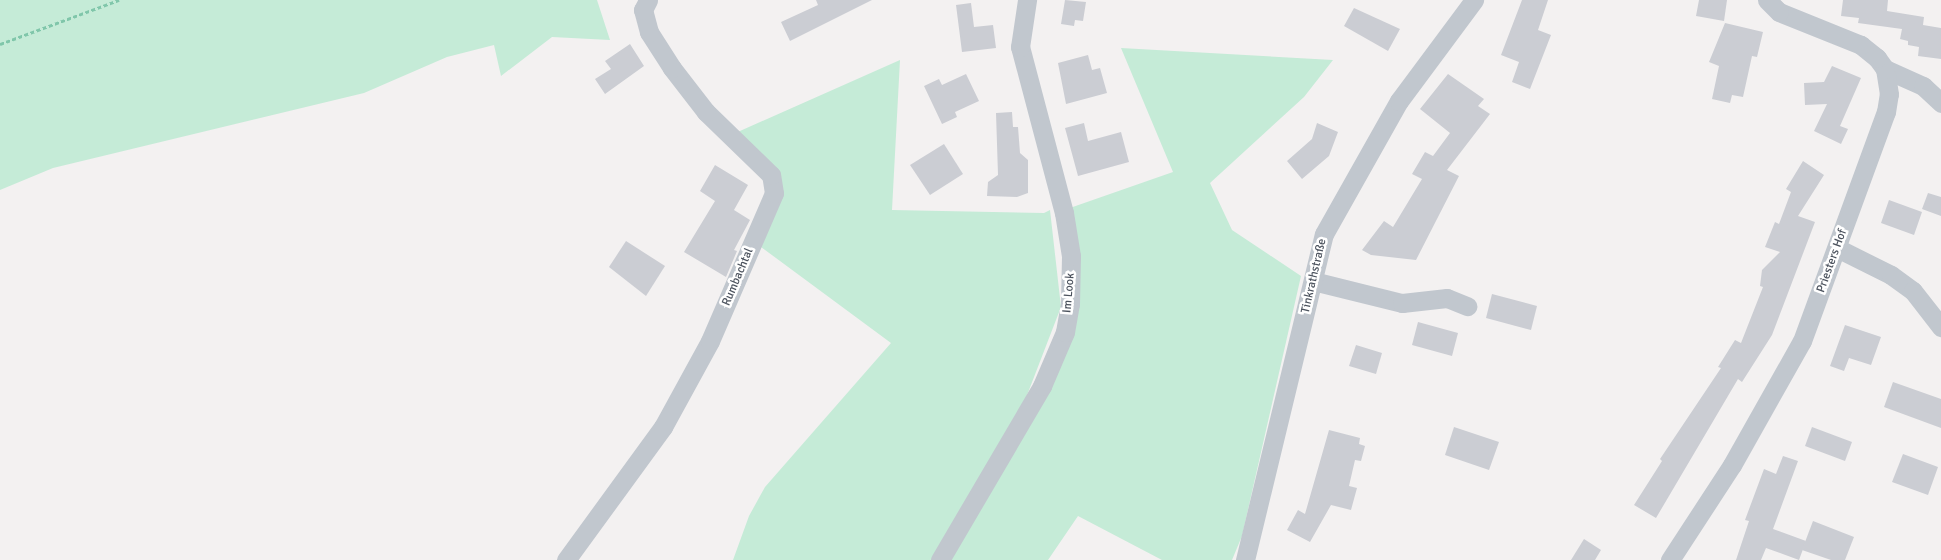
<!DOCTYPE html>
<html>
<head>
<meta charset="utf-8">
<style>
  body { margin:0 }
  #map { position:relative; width:1941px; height:560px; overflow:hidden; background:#f3f1f1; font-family:Signika,sans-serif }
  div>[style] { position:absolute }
  .green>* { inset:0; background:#c5ebd7 }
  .building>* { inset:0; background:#cbcdd3 }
  .path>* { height:3px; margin-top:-1.5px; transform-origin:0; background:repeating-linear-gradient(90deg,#80c6aa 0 4px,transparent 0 6.5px) }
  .minor>* { height:19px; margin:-9.5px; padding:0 9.5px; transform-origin:9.5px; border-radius:9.5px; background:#c1c7ce }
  span { translate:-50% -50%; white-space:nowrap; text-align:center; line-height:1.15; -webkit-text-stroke:5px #fff; paint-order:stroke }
  .street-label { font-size:12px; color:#4b525d }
</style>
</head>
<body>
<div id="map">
  <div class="green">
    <div style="clip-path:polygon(0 0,597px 0,610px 40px,552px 37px,501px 76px,494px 45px,447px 57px,364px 93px,53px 168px,0 190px)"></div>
    <div style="clip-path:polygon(1121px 48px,1333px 60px,1304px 97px,1210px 183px,1232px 230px,1301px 276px,1242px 536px,1232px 560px,1162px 560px,1078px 516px,1048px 560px,948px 560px,1070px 331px,1067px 209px,1173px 172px)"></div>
    <div style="clip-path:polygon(900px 60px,892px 210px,1044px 213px,1050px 210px,1061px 307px,1024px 403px,936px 560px,733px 560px,749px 516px,765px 487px,891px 343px,757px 244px,778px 189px,731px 135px)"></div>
  </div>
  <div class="building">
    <div style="clip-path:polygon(816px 0,872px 0,790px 41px,781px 22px,818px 5px)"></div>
    <div style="clip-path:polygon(1065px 0,1086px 2px,1083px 21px,1075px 20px,1074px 26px,1061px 24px)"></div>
    <div style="clip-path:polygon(1522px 0,1548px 0,1538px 30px,1551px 35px,1530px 89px,1512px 82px,1519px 62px,1501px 55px)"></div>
    <div style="clip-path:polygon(1699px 0,1727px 0,1724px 21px,1696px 16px)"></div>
    <div style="clip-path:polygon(1843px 0,1888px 0,1887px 11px,1924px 17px,1923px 25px,1941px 28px,1941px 59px,1918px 56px,1919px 47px,1908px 45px,1908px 41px,1900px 39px,1902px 29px,1858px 23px,1859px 18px,1841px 16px)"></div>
    <div style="clip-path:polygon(971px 3px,974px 27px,993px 25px,996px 48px,962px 52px,956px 5px)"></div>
    <div style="clip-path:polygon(1354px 8px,1400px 29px,1388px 51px,1344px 26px)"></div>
    <div style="clip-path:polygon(1725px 23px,1763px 32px,1757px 57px,1752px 56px,1743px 97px,1732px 95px,1730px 103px,1712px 99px,1719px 66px,1709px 62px)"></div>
    <div style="clip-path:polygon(630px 44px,644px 66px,605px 94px,595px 79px,611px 69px,605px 61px)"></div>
    <div style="clip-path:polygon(1088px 55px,1092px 70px,1100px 68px,1107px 93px,1066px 104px,1058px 63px)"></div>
    <div style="clip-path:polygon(1832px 66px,1861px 78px,1840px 126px,1848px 129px,1841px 144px,1814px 131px,1827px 104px,1805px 105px,1804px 83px,1824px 82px)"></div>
    <div style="clip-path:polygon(966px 74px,979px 101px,955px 112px,957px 117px,942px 124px,924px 86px,939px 79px,942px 85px)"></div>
    <div style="clip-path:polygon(1448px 74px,1484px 99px,1478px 106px,1490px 114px,1447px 170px,1459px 176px,1416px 260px,1371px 255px,1362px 250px,1384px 221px,1393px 227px,1422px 179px,1412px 174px,1425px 152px,1433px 156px,1450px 133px,1420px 109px)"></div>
    <div style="clip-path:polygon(1012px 112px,1013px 127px,1018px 127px,1020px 153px,1028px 160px,1028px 193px,1017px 197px,987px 196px,988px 182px,998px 175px,996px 113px)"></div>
    <div style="clip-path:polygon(1084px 123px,1088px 141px,1121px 132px,1129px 162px,1078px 176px,1065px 128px)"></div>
    <div style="clip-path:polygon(1317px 123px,1338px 132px,1329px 156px,1302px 179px,1287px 161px,1312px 139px)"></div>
    <div style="clip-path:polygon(944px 144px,963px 174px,930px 195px,910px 165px)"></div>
    <div style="clip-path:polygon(1803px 161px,1824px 175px,1798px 216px,1815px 222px,1772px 335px,1742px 382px,1738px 379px,1656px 518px,1634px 505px,1662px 461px,1660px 459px,1721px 368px,1718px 367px,1735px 340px,1741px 343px,1763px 287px,1760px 286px,1762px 270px,1780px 252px,1765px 247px,1775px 222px,1779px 224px,1791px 192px,1786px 189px)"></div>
    <div style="clip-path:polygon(715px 165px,748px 185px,734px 210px,750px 220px,734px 250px,737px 251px,726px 277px,684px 252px,715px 201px,700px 191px)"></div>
    <div style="clip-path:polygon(1928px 193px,1941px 197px,1941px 216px,1922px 209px)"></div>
    <div style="clip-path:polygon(1889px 200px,1922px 212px,1914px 235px,1881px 223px)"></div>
    <div style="clip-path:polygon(626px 241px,665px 266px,646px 296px,609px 267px)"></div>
    <div style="clip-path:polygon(1492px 294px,1537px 306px,1531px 330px,1486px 318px)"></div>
    <div style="clip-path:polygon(1418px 322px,1458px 333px,1452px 356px,1412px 345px)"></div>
    <div style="clip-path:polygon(1845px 325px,1881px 337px,1871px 365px,1849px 358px,1844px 371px,1830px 366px)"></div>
    <div style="clip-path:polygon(1356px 345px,1382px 353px,1376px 374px,1349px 366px)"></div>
    <div style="clip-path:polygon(1893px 382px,1941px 399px,1941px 428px,1884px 407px)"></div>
    <div style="clip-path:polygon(1454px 427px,1499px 442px,1489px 470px,1445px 455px)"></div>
    <div style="clip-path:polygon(1812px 427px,1852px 442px,1845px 461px,1805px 446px)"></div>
    <div style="clip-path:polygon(1329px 430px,1360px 438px,1359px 444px,1365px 446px,1361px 461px,1355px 460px,1349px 486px,1357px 488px,1351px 510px,1331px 505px,1310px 542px,1287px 530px,1298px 510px,1305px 514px)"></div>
    <div style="clip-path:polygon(1903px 454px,1938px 467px,1928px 495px,1892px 482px)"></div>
    <div style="clip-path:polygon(1783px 456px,1798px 461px,1773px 529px,1806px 541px,1799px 560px,1766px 548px,1761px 560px,1736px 560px,1749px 521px,1745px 520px,1764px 469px,1776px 474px)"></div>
    <div style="clip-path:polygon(1813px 521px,1854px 537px,1845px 560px,1831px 560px,1802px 550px)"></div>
    <div style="clip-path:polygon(1584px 539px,1601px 550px,1595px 560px,1571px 560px)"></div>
  </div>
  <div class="path">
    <div style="left:0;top:44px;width:127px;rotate:-20.3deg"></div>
  </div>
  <div class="minor">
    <div style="left:1885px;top:69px;width:42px;rotate:24.1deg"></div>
    <div style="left:1923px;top:86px;width:25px;rotate:43deg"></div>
    <div style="left:1837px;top:248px;width:60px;rotate:26.6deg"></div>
    <div style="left:1891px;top:275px;width:27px;rotate:36deg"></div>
    <div style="left:1913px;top:291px;width:46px;rotate:52.1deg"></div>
    <div style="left:1313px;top:281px;width:92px;rotate:13.9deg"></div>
    <div style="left:1402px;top:303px;width:45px;rotate:-6.3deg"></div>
    <div style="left:1447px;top:298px;width:22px;rotate:22deg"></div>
    <div style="left:566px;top:560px;width:165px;rotate:-53.9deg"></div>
    <div style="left:663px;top:427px;width:98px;rotate:-61.3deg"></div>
    <div style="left:710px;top:341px;width:161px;rotate:-66.6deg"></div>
    <div style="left:774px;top:193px;width:18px;rotate:-99deg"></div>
    <div style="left:771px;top:175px;width:91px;rotate:-135.9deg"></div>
    <div style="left:706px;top:112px;width:56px;rotate:-127.7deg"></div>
    <div style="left:672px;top:68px;width:43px;rotate:-122.6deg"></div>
    <div style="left:649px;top:32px;width:23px;rotate:-105deg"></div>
    <div style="left:643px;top:10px;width:11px;rotate:-63deg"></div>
    <div style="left:940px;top:560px;width:202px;rotate:-59.6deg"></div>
    <div style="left:1042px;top:386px;width:59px;rotate:-66.9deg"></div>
    <div style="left:1065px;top:332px;width:28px;rotate:-80deg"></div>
    <div style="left:1070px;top:304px;width:48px;rotate:-88.8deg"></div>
    <div style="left:1071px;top:256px;width:44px;rotate:-99.2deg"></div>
    <div style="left:1064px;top:213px;width:172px;rotate:-104.8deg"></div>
    <div style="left:1020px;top:47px;width:48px;rotate:-81.5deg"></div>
    <div style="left:1245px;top:560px;width:335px;rotate:-76.4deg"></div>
    <div style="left:1324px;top:234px;width:153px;rotate:-60.6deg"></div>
    <div style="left:1399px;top:101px;width:126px;rotate:-53.4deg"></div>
    <div style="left:1670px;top:560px;width:113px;rotate:-56.9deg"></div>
    <div style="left:1732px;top:465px;width:142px;rotate:-60.6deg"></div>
    <div style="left:1802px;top:341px;width:244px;rotate:-69.9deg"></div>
    <div style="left:1886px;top:112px;width:18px;rotate:-81deg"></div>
    <div style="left:1889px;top:94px;width:25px;rotate:-99deg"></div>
    <div style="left:1885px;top:69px;width:14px;rotate:-126deg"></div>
    <div style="left:1877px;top:58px;width:21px;rotate:-141deg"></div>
    <div style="left:1861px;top:45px;width:88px;rotate:-158.1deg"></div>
    <div style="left:1779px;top:12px;width:17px;rotate:-135deg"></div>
  </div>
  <div class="street-label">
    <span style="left:1832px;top:261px;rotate:-70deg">Priesters Hof</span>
    <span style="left:1314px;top:276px;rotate:-77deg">Tinkrathstraße</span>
    <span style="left:738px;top:277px;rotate:-67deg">Rumbachtal</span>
    <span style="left:1069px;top:293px;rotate:-85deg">Im Look</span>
  </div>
</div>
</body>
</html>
